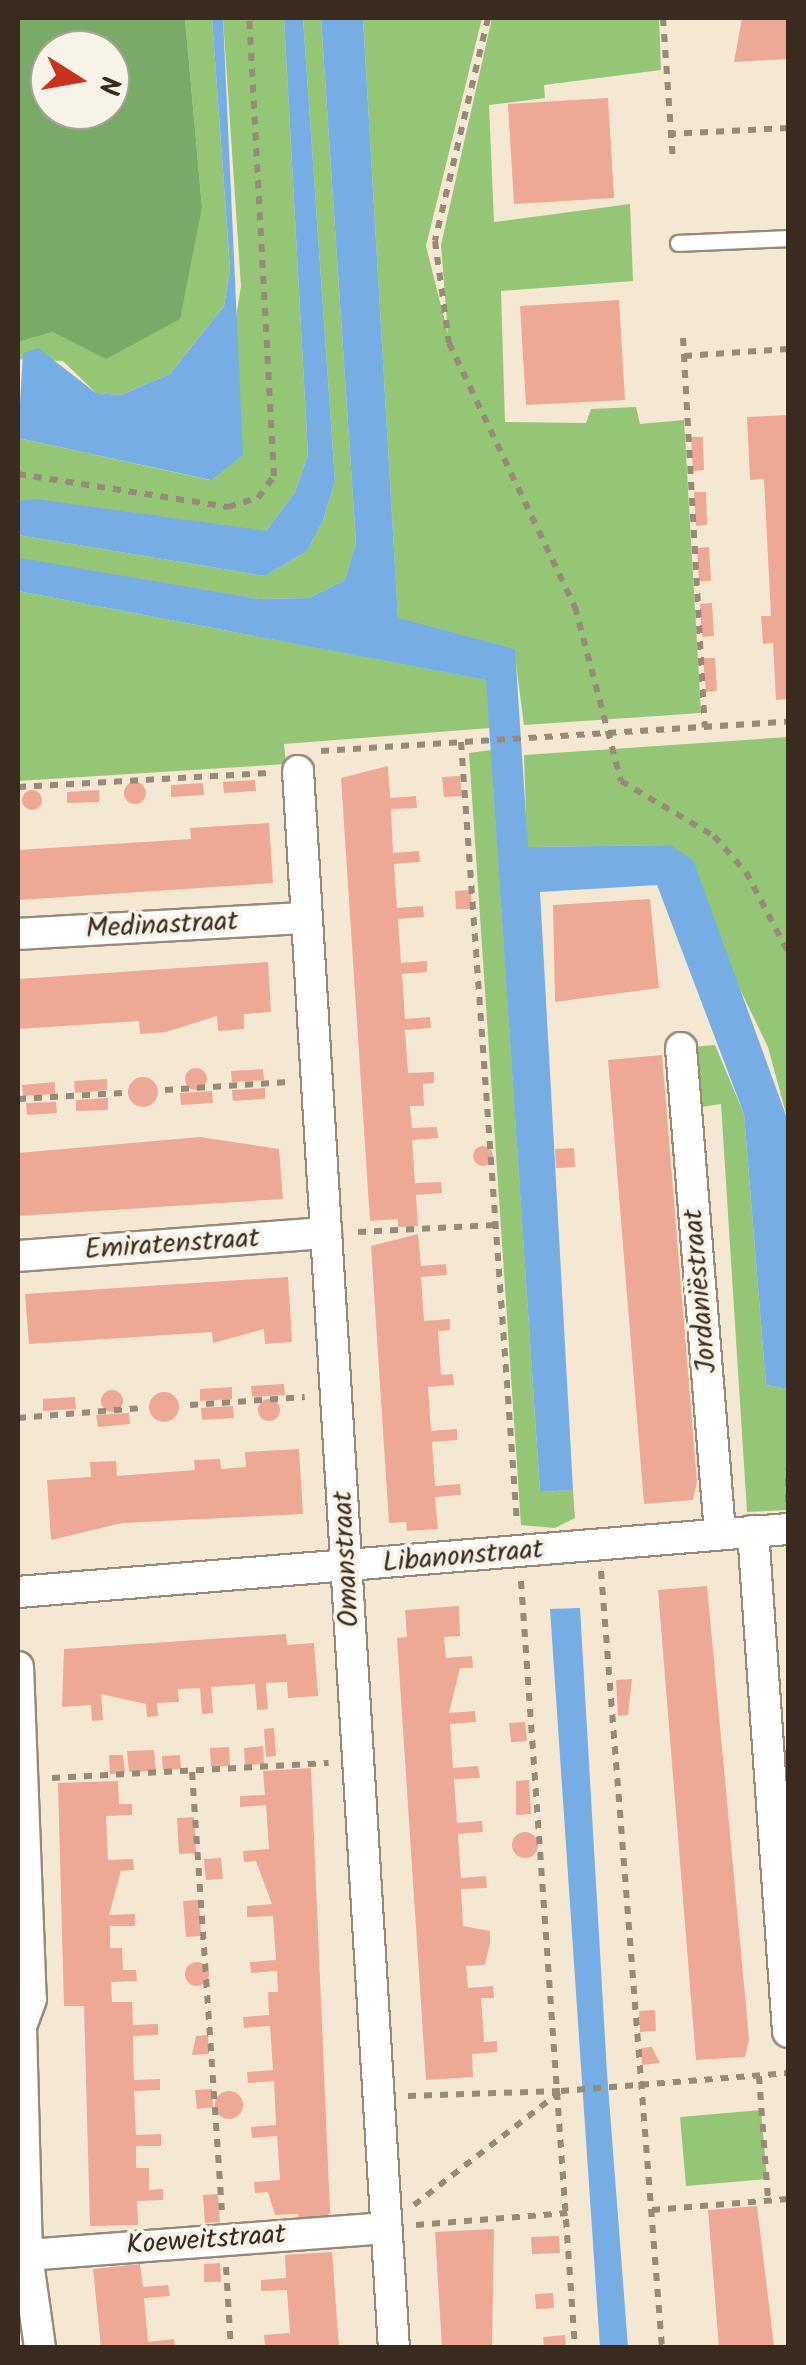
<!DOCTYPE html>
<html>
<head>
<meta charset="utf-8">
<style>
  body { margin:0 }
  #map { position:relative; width:806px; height:2365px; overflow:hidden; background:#f5e8d3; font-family:Kalam,sans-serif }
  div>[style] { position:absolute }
  .green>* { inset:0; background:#95c676 }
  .forest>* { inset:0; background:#78ab67 }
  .water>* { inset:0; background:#75ade4 }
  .building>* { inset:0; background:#eea896 }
  .round { border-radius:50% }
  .path>* { height:6px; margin-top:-3px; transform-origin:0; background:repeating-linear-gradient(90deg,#988978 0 8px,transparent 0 16px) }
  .roads { filter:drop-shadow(2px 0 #988978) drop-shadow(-2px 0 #988978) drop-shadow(0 2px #988978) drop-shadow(0 -2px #988978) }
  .lane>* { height:15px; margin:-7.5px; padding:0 7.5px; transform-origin:7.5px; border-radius:7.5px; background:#fff }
  .street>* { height:30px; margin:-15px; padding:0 15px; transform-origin:15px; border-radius:15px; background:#fff }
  span { translate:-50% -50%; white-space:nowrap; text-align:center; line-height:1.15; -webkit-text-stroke:8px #f7f3e8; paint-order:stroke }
  .street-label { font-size:28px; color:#3b2a1e }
  .frame { position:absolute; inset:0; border:20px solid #3b2a1e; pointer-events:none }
  .north { position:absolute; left:30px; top:30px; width:100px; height:100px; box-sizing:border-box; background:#f7f3e8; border:2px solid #aca397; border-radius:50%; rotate:101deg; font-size:28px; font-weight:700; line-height:40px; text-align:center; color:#3b2a1e }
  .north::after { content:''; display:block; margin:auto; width:35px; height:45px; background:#c8321e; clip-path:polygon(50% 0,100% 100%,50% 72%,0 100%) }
</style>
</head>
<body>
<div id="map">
  <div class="green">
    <div style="clip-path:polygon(185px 18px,212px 18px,230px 269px,224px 306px,170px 374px,121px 395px,96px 393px,63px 361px,18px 359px,18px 342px,53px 332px,202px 207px)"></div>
    <div style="clip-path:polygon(223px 18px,284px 18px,308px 455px,295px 492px,266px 531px,240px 534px,18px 501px,18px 438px,210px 480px,241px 286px)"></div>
    <div style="clip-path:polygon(303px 18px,321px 18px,356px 543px,345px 580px,309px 598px,259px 599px,18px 561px,18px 535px,265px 576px,307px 551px,323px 521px,335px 481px)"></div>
    <div style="clip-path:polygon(363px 18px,482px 18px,426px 246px,448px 334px,441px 245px,492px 18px,659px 18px,661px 70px,544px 85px,545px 98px,489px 105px,494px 222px,630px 204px,633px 281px,501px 291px,505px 422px,586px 423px,591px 409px,636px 407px,640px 424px,684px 420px,701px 713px,524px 725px,514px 649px,398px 619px)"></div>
    <div style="clip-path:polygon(18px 591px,487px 680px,490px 728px,284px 744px,286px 764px,18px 781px)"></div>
    <div style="clip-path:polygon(788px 737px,788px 1121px,768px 1047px,670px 845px,527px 847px,524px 755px)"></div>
    <div style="clip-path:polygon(491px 750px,540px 1492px,573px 1490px,575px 1518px,555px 1528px,521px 1525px,469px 753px)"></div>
    <div style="clip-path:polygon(715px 1045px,744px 1114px,766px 1385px,788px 1389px,788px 1510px,747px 1512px,721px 1104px,695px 1108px,690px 1047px)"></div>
    <div style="clip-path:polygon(761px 2110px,767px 2179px,686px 2186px,680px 2117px)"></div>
  </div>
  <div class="forest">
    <div style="clip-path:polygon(evenodd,18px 18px,185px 18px,202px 207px,180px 319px,106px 359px,53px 332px,18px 342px,18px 18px,50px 50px,110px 50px,110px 110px,50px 110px,50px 50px)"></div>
  </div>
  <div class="water">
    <div style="clip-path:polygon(212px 18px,223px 18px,243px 455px,211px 480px,18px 438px,23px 353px,38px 348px,96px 393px,121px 395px,170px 374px,224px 306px,230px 269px)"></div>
    <div style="clip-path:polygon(284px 18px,303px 18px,335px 481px,323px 521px,307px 551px,265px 576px,18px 535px,18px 501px,36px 499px,266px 531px,295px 492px,308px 455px)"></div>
    <div style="clip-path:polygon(321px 18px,363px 18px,398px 618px,515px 649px,528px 847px,670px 845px,693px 860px,788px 1121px,788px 1389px,766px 1385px,744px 1114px,657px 885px,540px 892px,573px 1490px,540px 1492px,486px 680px,18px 591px,19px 558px,259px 599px,309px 598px,345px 580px,356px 543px)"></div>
    <div style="clip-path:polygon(580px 1608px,607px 2073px,628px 2347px,600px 2347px,550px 1609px)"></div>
  </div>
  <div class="building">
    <div style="clip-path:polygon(742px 18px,788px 18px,788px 59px,734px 62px)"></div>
    <div style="clip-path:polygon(608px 98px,614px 198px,514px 204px,508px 104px)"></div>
    <div style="clip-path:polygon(619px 300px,625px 400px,526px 405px,520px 306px)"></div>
    <div style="clip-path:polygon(788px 415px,788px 699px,776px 700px,773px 643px,763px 644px,761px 616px,771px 616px,764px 479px,750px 480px,747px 417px)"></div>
    <div style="clip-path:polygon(691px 437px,703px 437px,704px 470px,693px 471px)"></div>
    <div style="clip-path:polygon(694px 492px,706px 492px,707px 525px,696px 526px)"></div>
    <div style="clip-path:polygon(709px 547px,711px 581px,699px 581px,697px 548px)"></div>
    <div style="clip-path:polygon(712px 603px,714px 636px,702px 637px,700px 604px)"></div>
    <div style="clip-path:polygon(703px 658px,715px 658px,717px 691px,706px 692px)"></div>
    <div style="clip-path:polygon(388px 766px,390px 798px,416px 796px,417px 808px,391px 809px,393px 853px,419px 851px,420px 862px,394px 864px,397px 908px,423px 906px,424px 917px,398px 919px,401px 963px,427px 961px,427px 972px,402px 974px,405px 1019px,430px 1017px,431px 1028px,405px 1030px,408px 1073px,434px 1072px,434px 1083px,423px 1084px,424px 1106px,410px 1106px,412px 1128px,437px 1127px,438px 1138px,412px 1140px,415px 1183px,441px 1182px,442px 1193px,416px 1195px,418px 1226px,398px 1227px,398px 1219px,370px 1221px,341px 778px)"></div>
    <div style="clip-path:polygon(460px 776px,462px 796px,444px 797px,442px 777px)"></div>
    <div style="clip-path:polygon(255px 780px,256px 791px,224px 793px,223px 782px)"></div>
    <div class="round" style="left:124px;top:782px;width:22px;height:22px"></div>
    <div style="clip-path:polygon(203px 783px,204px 795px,171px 797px,171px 785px)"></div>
    <div class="round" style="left:22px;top:790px;width:20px;height:20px"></div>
    <div style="clip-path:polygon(99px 790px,99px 802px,67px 803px,67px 792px)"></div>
    <div style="clip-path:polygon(269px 823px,273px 883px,18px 900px,18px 850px,191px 839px,190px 828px)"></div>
    <div style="clip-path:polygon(471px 890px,472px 909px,456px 909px,455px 891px)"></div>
    <div style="clip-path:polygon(650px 899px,659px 988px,555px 1002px,553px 905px)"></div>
    <div style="clip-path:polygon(268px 962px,271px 1012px,244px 1014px,244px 1029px,218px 1031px,217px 1016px,166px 1032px,140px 1034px,139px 1021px,18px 1029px,18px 979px)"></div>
    <div style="clip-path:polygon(662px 1055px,697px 1482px,693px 1500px,644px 1504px,608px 1060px)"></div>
    <div class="round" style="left:185px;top:1068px;width:22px;height:22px"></div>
    <div style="clip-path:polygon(263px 1069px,264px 1080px,232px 1082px,231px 1071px)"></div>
    <div class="round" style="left:128px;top:1077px;width:30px;height:30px"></div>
    <div style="clip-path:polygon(107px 1079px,107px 1090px,75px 1093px,74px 1081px)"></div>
    <div style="clip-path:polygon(55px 1082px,55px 1094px,23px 1096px,22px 1085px)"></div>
    <div style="clip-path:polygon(265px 1088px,265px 1099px,233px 1101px,232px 1090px)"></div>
    <div style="clip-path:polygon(212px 1091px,213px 1103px,181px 1105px,180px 1093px)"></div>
    <div style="clip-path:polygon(108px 1098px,108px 1110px,76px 1111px,76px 1100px)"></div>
    <div style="clip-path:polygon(56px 1102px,57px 1113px,27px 1115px,26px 1103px)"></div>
    <div style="clip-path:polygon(200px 1137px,279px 1149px,283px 1199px,18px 1216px,18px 1153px)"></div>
    <div class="round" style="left:473px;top:1146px;width:20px;height:20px"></div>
    <div style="clip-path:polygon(574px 1148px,575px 1167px,556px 1168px,555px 1149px)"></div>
    <div style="clip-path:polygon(418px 1234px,421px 1266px,446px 1264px,447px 1275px,421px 1277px,424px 1321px,450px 1319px,450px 1330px,438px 1331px,441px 1375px,453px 1374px,454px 1385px,428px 1387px,431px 1431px,457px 1429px,457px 1440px,432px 1442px,435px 1486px,460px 1484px,461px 1495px,435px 1497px,438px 1529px,407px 1531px,406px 1522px,389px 1523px,371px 1246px)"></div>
    <div style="clip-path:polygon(288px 1277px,292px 1342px,265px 1344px,264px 1329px,213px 1343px,212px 1332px,29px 1344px,25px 1294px)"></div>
    <div style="clip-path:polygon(284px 1384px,285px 1395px,252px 1397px,251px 1386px)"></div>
    <div style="clip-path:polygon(232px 1387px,232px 1399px,200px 1401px,200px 1389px)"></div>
    <div class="round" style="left:101px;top:1390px;width:22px;height:22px"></div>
    <div class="round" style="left:149px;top:1392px;width:30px;height:30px"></div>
    <div style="clip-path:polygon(75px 1397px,76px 1409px,43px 1411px,43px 1399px)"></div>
    <div class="round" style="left:258px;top:1399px;width:22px;height:22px"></div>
    <div style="clip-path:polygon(233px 1406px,234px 1418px,202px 1420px,201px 1408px)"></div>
    <div style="clip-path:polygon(129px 1413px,130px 1424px,98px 1427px,96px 1415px)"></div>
    <div style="clip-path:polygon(299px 1449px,303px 1514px,122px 1523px,51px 1540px,47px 1480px,91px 1477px,90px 1462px,116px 1461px,117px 1476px,195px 1470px,194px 1460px,220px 1459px,221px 1469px,246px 1467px,245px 1452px)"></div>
    <div style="clip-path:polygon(707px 1586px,749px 2039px,745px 2057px,696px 2060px,658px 1590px)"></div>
    <div style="clip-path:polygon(459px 1606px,460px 1636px,444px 1637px,446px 1658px,472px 1656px,473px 1668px,460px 1668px,449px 1713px,475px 1711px,476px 1722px,450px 1724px,453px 1768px,478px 1766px,480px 1778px,454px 1779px,457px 1823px,482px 1821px,483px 1832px,458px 1834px,461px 1878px,486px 1876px,487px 1888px,461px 1889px,463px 1926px,490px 1931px,490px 1943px,485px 1965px,466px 1966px,468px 1988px,493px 1986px,494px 1998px,481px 1998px,484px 2042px,497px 2041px,497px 2052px,472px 2054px,473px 2077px,426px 2080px,397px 1638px,407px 1637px,405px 1610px)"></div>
    <div style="clip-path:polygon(286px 1634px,287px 1645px,314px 1643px,318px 1696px,288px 1698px,287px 1682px,266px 1683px,268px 1709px,257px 1710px,255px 1684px,211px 1687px,213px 1713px,202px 1714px,200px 1688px,178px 1689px,179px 1702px,157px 1703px,158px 1716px,147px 1717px,146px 1704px,101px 1694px,103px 1720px,92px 1721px,91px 1705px,62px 1707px,64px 1649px)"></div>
    <div style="clip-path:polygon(632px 1679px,628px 1715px,618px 1716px,616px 1680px)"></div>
    <div style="clip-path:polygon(525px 1722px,527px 1741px,511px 1742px,509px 1723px)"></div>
    <div style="clip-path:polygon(274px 1728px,276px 1756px,266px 1757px,264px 1729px)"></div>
    <div style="clip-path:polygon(263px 1746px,264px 1764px,245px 1765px,244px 1748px)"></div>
    <div style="clip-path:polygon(229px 1747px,230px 1766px,211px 1767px,210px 1748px)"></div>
    <div style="clip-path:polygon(154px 1750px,156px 1771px,129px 1772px,127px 1751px)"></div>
    <div style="clip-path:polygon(109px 1755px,123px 1755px,125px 1773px,110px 1774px)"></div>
    <div style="clip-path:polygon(180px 1755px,181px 1769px,163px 1770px,162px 1756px)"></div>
    <div style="clip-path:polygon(311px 1768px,330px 2212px,324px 2221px,299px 2223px,298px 2214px,275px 2215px,268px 2192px,255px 2193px,254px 2182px,280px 2180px,277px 2136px,252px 2138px,251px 2127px,276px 2125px,274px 2081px,248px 2083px,247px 2072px,273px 2070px,270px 2026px,244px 2028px,243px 2017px,269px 2015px,268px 1992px,278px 1992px,277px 1971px,251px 1973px,250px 1962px,276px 1960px,273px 1916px,247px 1917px,247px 1906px,272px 1904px,256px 1861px,244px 1862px,243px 1851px,269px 1849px,266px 1805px,240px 1807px,240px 1796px,265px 1795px,263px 1771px)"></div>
    <div style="clip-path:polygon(529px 1780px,531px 1814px,516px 1815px,516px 1781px)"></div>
    <div style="clip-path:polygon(118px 1781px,119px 1804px,132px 1804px,132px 1815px,106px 1816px,108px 1860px,133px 1859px,134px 1870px,121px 1871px,109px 1915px,135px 1914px,135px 1926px,110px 1926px,110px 1948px,122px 1948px,123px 1970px,136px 1970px,137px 1981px,111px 1982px,112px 2002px,132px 2002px,133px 2025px,158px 2024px,158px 2035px,133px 2036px,133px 2058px,134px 2080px,160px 2079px,160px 2090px,134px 2091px,136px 2135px,161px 2134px,161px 2146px,136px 2146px,136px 2168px,149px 2168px,149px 2190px,163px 2189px,163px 2200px,137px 2201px,138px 2225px,90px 2226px,84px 2006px,64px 2006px,58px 1783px)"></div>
    <div style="clip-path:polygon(194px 1817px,196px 1853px,179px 1854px,177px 1818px)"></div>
    <div class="round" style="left:512px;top:1832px;width:26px;height:26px"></div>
    <div style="clip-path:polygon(221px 1858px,223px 1879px,206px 1880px,204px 1859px)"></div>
    <div style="clip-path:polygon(199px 1900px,201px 1936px,186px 1937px,183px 1901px)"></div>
    <div class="round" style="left:185px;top:1962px;width:24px;height:24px"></div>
    <div style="clip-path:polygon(655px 2010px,656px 2031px,640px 2032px,639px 2011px)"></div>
    <div style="clip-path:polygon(208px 2035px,209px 2054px,192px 2055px,196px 2036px)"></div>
    <div style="clip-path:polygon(652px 2047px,660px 2063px,642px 2065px,641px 2048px)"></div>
    <div style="clip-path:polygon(212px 2089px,213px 2107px,197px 2109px,195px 2090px)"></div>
    <div class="round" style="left:215px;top:2091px;width:28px;height:28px"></div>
    <div style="clip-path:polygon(218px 2194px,220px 2222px,205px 2223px,203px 2195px)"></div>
    <div style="clip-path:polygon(757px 2206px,774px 2346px,719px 2348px,708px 2210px)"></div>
    <div style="clip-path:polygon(494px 2229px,492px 2348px,442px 2348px,435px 2232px)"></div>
    <div style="clip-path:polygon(559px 2236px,560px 2253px,532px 2254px,531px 2237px)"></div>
    <div style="clip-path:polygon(332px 2252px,339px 2348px,265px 2346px,264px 2335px,290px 2333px,287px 2290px,261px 2291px,261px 2280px,286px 2278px,285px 2255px)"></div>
    <div style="clip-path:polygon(220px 2263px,221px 2282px,204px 2282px,204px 2264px)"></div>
    <div style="clip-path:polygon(140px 2264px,143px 2287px,168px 2285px,170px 2296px,144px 2298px,148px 2342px,174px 2339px,175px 2348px,101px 2348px,93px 2269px)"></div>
    <div style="clip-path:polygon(553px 2293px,554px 2308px,536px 2309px,535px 2294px)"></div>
    <div style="clip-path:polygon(565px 2335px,566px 2348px,544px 2348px,543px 2337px)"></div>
  </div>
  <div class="path">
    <div style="left:488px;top:18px;width:229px;rotate:103.4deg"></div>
    <div style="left:435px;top:241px;width:103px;rotate:82.2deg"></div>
    <div style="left:449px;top:343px;width:293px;rotate:64.5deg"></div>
    <div style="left:575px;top:607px;width:180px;rotate:75.2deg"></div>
    <div style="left:621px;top:781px;width:108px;rotate:30.6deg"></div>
    <div style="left:714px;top:836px;width:48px;rotate:48.4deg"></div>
    <div style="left:746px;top:872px;width:90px;rotate:62.3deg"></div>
    <div style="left:663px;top:18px;width:143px;rotate:86deg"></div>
    <div style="left:668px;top:134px;width:120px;rotate:-2.9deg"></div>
    <div style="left:683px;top:338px;width:390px;rotate:86.8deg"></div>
    <div style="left:684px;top:356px;width:104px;rotate:-3.9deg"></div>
    <div style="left:18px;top:474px;width:213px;rotate:8.9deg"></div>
    <div style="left:228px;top:507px;width:31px;rotate:-17deg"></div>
    <div style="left:258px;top:498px;width:27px;rotate:-54deg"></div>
    <div style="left:274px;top:476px;width:459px;rotate:-93.1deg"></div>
    <div style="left:461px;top:742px;width:784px;rotate:85.9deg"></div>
    <div style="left:321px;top:751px;width:468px;rotate:-3.6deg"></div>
    <div style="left:18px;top:787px;width:250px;rotate:-3.2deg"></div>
    <div style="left:165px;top:1090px;width:123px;rotate:-3.7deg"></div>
    <div style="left:18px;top:1099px;width:104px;rotate:-3.3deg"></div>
    <div style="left:358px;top:1232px;width:137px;rotate:-2.9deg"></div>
    <div style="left:190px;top:1405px;width:115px;rotate:-4deg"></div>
    <div style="left:18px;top:1418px;width:124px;rotate:-4.6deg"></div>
    <div style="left:788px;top:1502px;width:34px;rotate:-90deg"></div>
    <div style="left:601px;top:1571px;width:779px;rotate:85.51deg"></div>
    <div style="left:521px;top:1581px;width:769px;rotate:85.97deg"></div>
    <div style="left:192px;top:1772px;width:439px;rotate:86.1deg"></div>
    <div style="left:52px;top:1778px;width:277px;rotate:-3.1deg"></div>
    <div style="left:759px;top:2076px;width:124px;rotate:85.8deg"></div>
    <div style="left:408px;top:2096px;width:152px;rotate:-1.9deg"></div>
    <div style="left:414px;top:2205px;width:186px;rotate:-37.8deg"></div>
    <div style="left:561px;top:2091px;width:228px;rotate:-4.5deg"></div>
    <div style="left:652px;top:2210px;width:136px;rotate:-4.6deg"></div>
    <div style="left:416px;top:2225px;width:152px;rotate:-4.5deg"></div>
    <div style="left:226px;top:2267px;width:81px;rotate:86.5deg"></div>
  </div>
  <div class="roads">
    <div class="lane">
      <div style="left:678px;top:243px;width:110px;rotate:-2.6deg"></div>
    </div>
    <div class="street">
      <div style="left:298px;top:771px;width:1580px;rotate:86.52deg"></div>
      <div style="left:18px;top:934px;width:288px;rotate:-3.2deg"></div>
      <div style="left:681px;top:1048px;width:488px;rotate:85.4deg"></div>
      <div style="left:18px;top:1256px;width:309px;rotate:-4.3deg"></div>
      <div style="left:753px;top:1531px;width:502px;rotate:86deg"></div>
      <div style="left:18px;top:1592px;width:773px;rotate:-4.68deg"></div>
      <div style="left:18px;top:1667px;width:332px;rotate:87.8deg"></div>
      <div style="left:31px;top:1999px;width:30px;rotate:110deg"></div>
      <div style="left:21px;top:2027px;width:228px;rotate:88.5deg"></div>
      <div style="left:27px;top:2255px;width:94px;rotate:82deg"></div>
      <div style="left:27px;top:2255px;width:359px;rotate:-4.3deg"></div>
    </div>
  </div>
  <div class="street-label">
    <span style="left:162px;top:926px;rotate:-3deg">Medinastraat</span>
    <span style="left:172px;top:1245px;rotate:-4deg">Emiratenstraat</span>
    <span style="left:701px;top:1291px;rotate:-95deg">Jordaniëstraat</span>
    <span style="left:463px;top:1557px;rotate:-5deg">Libanonstraat</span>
    <span style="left:347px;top:1559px;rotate:-93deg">Omanstraat</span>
    <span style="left:206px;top:2241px;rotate:-4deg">Koeweitstraat</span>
  </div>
  <div class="frame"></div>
  <div class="north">N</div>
</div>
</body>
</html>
